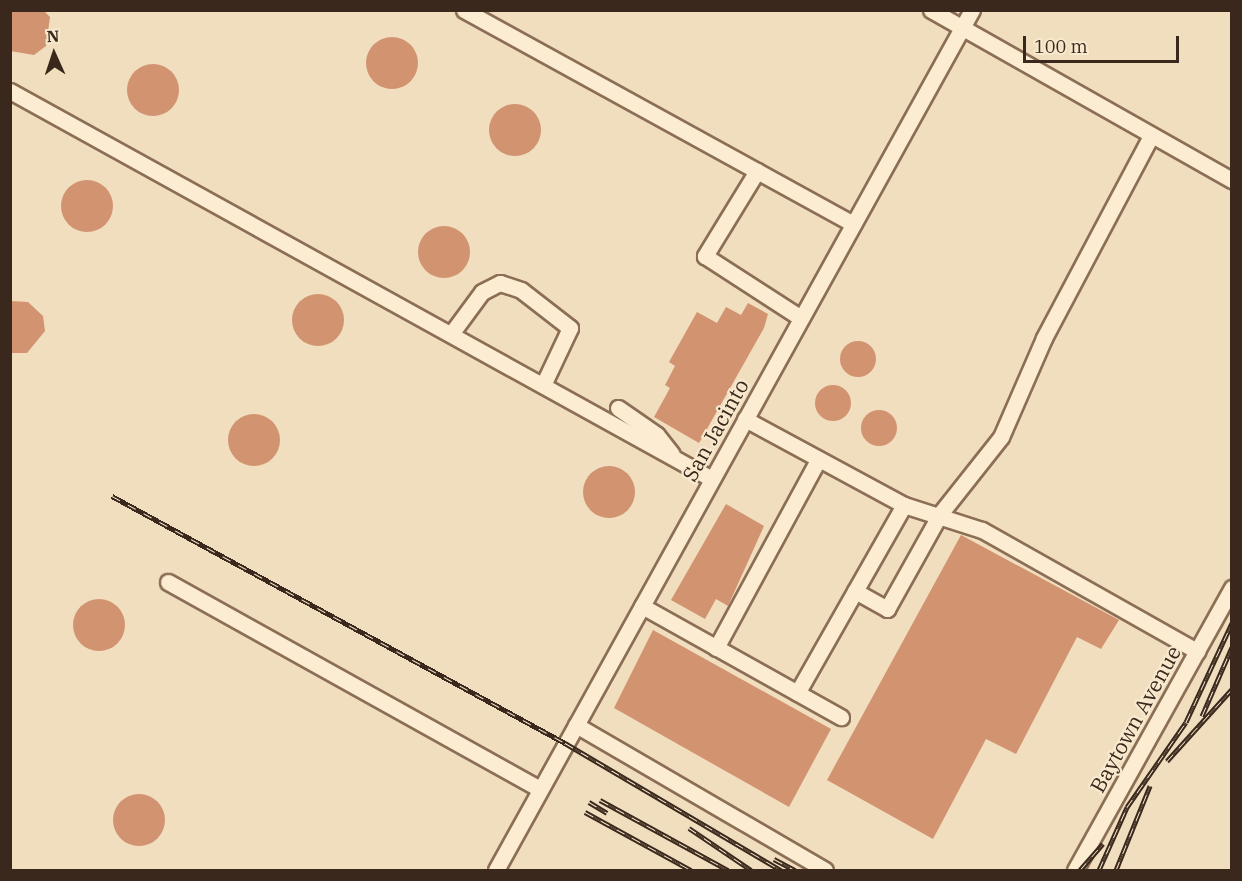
<!DOCTYPE html>
<html>
<head>
<meta charset="utf-8">
<style>
  body { margin:0 }
  #map { position:relative; width:1242px; height:881px; overflow:hidden; background:#f1debe; font-family:"IBM Plex Serif",serif }
  div>[style] { position:absolute }
  .building>* { inset:0; background:#d29371 }
  .round { border-radius:50% }
  .roads { filter:drop-shadow(2px 0 #8b6e55) drop-shadow(-2px 0 #8b6e55) drop-shadow(0 2px #8b6e55) drop-shadow(0 -2px #8b6e55) }
  .minor>* { height:15px; margin:-7.5px; padding:0 7.5px; transform-origin:7.5px; border-radius:7.5px; background:#fbecd2 }
  .rail>* { height:5px; margin-top:-2.5px; transform-origin:0; background:repeating-linear-gradient(90deg,#f8e9ce 0 9px,#39281b 0 18px); box-sizing:border-box; border-block:2px solid #39281b }
  span { translate:-50% -50%; white-space:nowrap; text-align:center; line-height:1.15; -webkit-text-stroke:4.5px #f8e9ce; paint-order:stroke }
  .street-label { font-size:21px; color:#39281b }
  .frame { position:absolute; inset:0; border:12px solid #39281b; pointer-events:none }
  .north { position:absolute; left:24px; top:24px; width:60px; height:60px; -webkit-text-stroke:4px #f8e9ce; paint-order:stroke; rotate:357deg; font-size:16px; font-weight:700; line-height:24px; text-align:center; color:#39281b }
  .north::after { content:''; display:block; margin:auto; width:21px; height:27px; background:#39281b; clip-path:polygon(50% 0,100% 100%,50% 72%,0 100%) }
  .scale { position:absolute; left:1023px; top:36px; width:156px; height:27px; box-sizing:border-box; border:3px solid #39281b; border-top:0; padding-left:8px; font-size:18px; line-height:21px; white-space:nowrap; color:#39281b; -webkit-text-stroke:4px #f8e9ce; paint-order:stroke }
</style>
</head>
<body>
<div id="map">
  <div class="building">
    <div style="clip-path:polygon(10px 10px,43px 10px,50px 17px,46px 46px,34px 55px,10px 51px)"></div>
    <div class="round" style="left:366px;top:37px;width:52px;height:52px"></div>
    <div class="round" style="left:127px;top:64px;width:52px;height:52px"></div>
    <div class="round" style="left:489px;top:104px;width:52px;height:52px"></div>
    <div class="round" style="left:61px;top:180px;width:52px;height:52px"></div>
    <div class="round" style="left:418px;top:226px;width:52px;height:52px"></div>
    <div class="round" style="left:292px;top:294px;width:52px;height:52px"></div>
    <div style="clip-path:polygon(10px 301px,28px 302px,43px 316px,45px 331px,27px 353px,10px 353px)"></div>
    <div style="clip-path:polygon(748px 303px,768px 314px,764px 328px,699px 443px,654px 417px,670px 388px,665px 385px,675px 366px,669px 362px,697px 312px,717px 323px,726px 307px,741px 315px)"></div>
    <div class="round" style="left:840px;top:341px;width:36px;height:36px"></div>
    <div class="round" style="left:815px;top:385px;width:36px;height:36px"></div>
    <div class="round" style="left:861px;top:410px;width:36px;height:36px"></div>
    <div class="round" style="left:228px;top:414px;width:52px;height:52px"></div>
    <div class="round" style="left:583px;top:466px;width:52px;height:52px"></div>
    <div style="clip-path:polygon(726px 504px,764px 526px,728px 606px,716px 599px,705px 619px,671px 600px)"></div>
    <div style="clip-path:polygon(961px 535px,1119px 620px,1101px 649px,1077px 637px,1016px 754px,986px 739px,933px 839px,827px 780px)"></div>
    <div class="round" style="left:73px;top:599px;width:52px;height:52px"></div>
    <div style="clip-path:polygon(653px 630px,831px 729px,789px 807px,614px 708px)"></div>
    <div class="round" style="left:113px;top:794px;width:52px;height:52px"></div>
  </div>
  <div class="roads">
    <div class="minor">
      <div style="left:464px;top:10px;width:444px;rotate:28.8deg"></div>
      <div style="left:931px;top:10px;width:346px;rotate:29.5deg"></div>
      <div style="left:10px;top:91px;width:802px;rotate:28.93deg"></div>
      <div style="left:757px;top:171px;width:100px;rotate:121.5deg"></div>
      <div style="left:705px;top:256px;width:114px;rotate:32.9deg"></div>
      <div style="left:451px;top:334px;width:52px;rotate:-53.6deg"></div>
      <div style="left:482px;top:292px;width:20px;rotate:-27deg"></div>
      <div style="left:500px;top:283px;width:22px;rotate:18deg"></div>
      <div style="left:521px;top:290px;width:62px;rotate:37.8deg"></div>
      <div style="left:570px;top:328px;width:63px;rotate:115.3deg"></div>
      <div style="left:618px;top:408px;width:47px;rotate:34.7deg"></div>
      <div style="left:657px;top:435px;width:24px;rotate:52deg"></div>
      <div style="left:745px;top:419px;width:181px;rotate:28.4deg"></div>
      <div style="left:904px;top:505px;width:216px;rotate:119.6deg"></div>
      <div style="left:904px;top:505px;width:82px;rotate:17.8deg"></div>
      <div style="left:982px;top:530px;width:247px;rotate:29.4deg"></div>
      <div style="left:168px;top:582px;width:426px;rotate:29.1deg"></div>
      <div style="left:855px;top:591px;width:37px;rotate:29deg"></div>
      <div style="left:887px;top:609px;width:109px;rotate:-60.8deg"></div>
      <div style="left:940px;top:514px;width:98px;rotate:-51.6deg"></div>
      <div style="left:1001px;top:437px;width:108px;rotate:-66.5deg"></div>
      <div style="left:1044px;top:338px;width:229px;rotate:-62.1deg"></div>
      <div style="left:642px;top:606px;width:228px;rotate:29.2deg"></div>
      <div style="left:716px;top:648px;width:212px;rotate:-61.5deg"></div>
      <div style="left:576px;top:725px;width:288px;rotate:30.2deg"></div>
      <div style="left:496px;top:870px;width:983px;rotate:-61.04deg"></div>
      <div style="left:1075px;top:870px;width:323px;rotate:-60.9deg"></div>
    </div>
  </div>
  <div class="rail">
    <div style="left:112px;top:496px;width:516px;rotate:28.6deg"></div>
    <div style="left:565px;top:743px;width:251px;rotate:30.5deg"></div>
    <div style="left:1202px;top:716px;width:75px;rotate:-66.5deg"></div>
    <div style="left:1167px;top:761px;width:97px;rotate:-47.9deg"></div>
    <div style="left:600px;top:800px;width:146px;rotate:28.7deg"></div>
    <div style="left:589px;top:802px;width:21px;rotate:31deg"></div>
    <div style="left:585px;top:812px;width:121px;rotate:28.7deg"></div>
    <div style="left:689px;top:828px;width:75px;rotate:34.1deg"></div>
    <div style="left:774px;top:859px;width:24px;rotate:28deg"></div>
    <div style="left:1080px;top:870px;width:35px;rotate:-49deg"></div>
    <div style="left:1099px;top:870px;width:69px;rotate:-66deg"></div>
    <div style="left:1127px;top:807px;width:103px;rotate:-55.2deg"></div>
    <div style="left:1186px;top:722px;width:109px;rotate:-65.1deg"></div>
    <div style="left:1116px;top:870px;width:91px;rotate:-68deg"></div>
  </div>
  <div class="street-label">
    <span style="left:715px;top:430px;rotate:-61deg">San Jacinto</span>
    <span style="left:1135px;top:719px;rotate:-61deg">Baytown Avenue</span>
  </div>
  <div class="frame"></div>
  <div class="north">N</div>
  <div class="scale">100 m</div>
</div>
</body>
</html>
